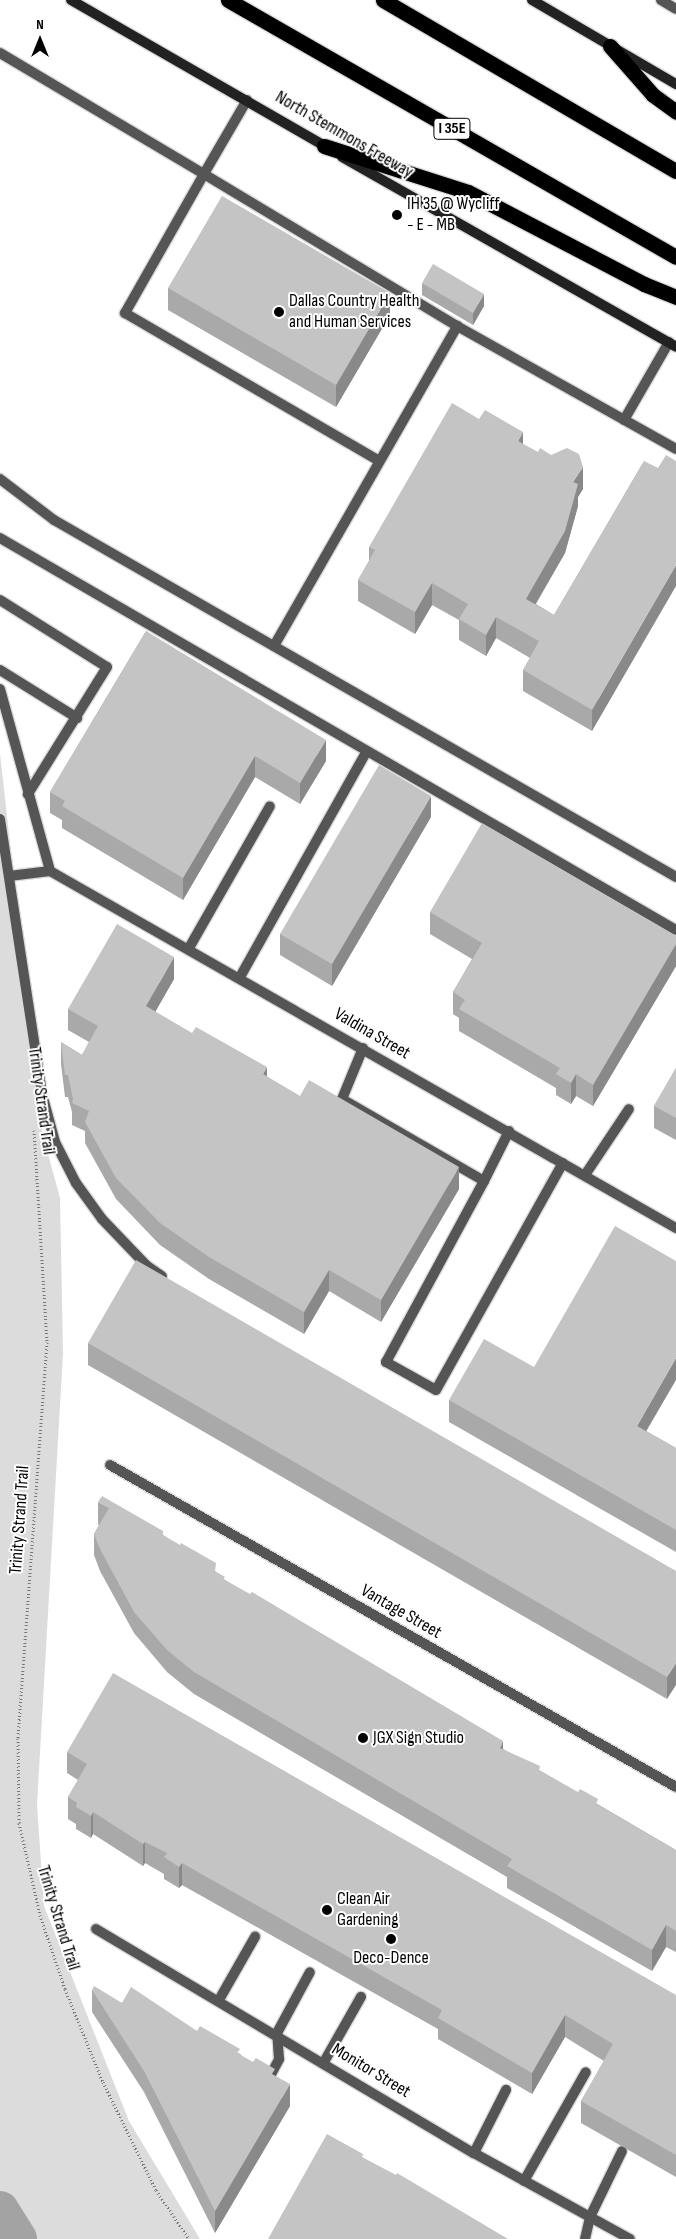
<!DOCTYPE html>
<html>
<head>
<meta charset="utf-8">
<style>
  body { margin:0 }
  #map { position:relative; width:676px; height:2239px; overflow:hidden; background:#fff; font-family:"Sofia Sans Condensed",sans-serif }
  div>[style] { position:absolute }
  .green>* { inset:0; background:#dcdcdc }
  .river>* { height:38px; margin:-19px; padding:0 19px; transform-origin:19px; border-radius:19px; background:#a3a3a3 }
  .path>* { height:3px; margin-top:-1.5px; transform-origin:0; background:repeating-linear-gradient(90deg,#777 0 1px,transparent 0 3.5px) }
  .roads { filter:drop-shadow(1px 0 #dbdbdb) drop-shadow(-1px 0 #dbdbdb) drop-shadow(0 1px #dbdbdb) drop-shadow(0 -1px #dbdbdb) }
  .service>* { height:10px; margin:-5px; padding:0 5px; transform-origin:5px; border-radius:5px; background:#555 }
  .minor>* { height:10px; margin:-5px; padding:0 5px; transform-origin:5px; border-radius:5px; background:#555 }
  .secondary>* { height:10px; margin:-5px; padding:0 5px; transform-origin:5px; border-radius:5px; background:#222 }
  .motorway>* { height:15px; margin:-7.5px; padding:0 7.5px; transform-origin:7.5px; border-radius:7.5px; background:#000 }
  .wall>* { inset:0; background:#a9a9a9 }
  .shaded-wall>* { inset:0; background:#898989 }
  .building>* { inset:0; background:#c4c4c4 }
  .dots>* { width:14px; height:14px; translate:-50% -50%; box-sizing:border-box; border:2px solid #fff; border-radius:50% }
  span { translate:-50% -50%; white-space:nowrap; text-align:center; line-height:1.15; -webkit-text-stroke:4px #fff; paint-order:stroke }
  .shield-label span { padding:1px 4px; background:#fff; border:1px solid; border-radius:4px; -webkit-text-stroke-width:0 }
  .shield-label { font-size:16px; color:#000; font-weight:700 }
  .street-label { font-size:18px; color:#000 }
  .poi-label { font-size:18px; color:#000 }
  .left { translate:0 -50%; text-align:left }
  .north { position:absolute; left:15px; top:15px; width:50px; height:50px; -webkit-text-stroke:4px #fff; paint-order:stroke; rotate:0deg; font-size:14px; font-weight:700; line-height:20px; text-align:center; color:#000 }
  .north::after { content:''; display:block; margin:auto; width:18px; height:22px; background:#000; clip-path:polygon(50% 0,100% 100%,50% 72%,0 100%) }
</style>
</head>
<body>
<div id="map">
  <div class="green">
    <div style="clip-path:polygon(0 753px,42px 1132px,60px 1198px,63px 1353px,37px 1805px,44px 1906px,129px 2121px,200px 2239px,0 2239px)"></div>
  </div>
  <div class="river">
    <div style="left:0;top:2210px;width:34px;rotate:58deg"></div>
  </div>
  <div class="path">
    <div style="left:34px;top:1130px;width:212px;rotate:86.5deg"></div>
    <div style="left:47px;top:1342px;width:397px;rotate:94.2deg"></div>
    <div style="left:18px;top:1738px;width:85px;rotate:89.3deg"></div>
    <div style="left:19px;top:1823px;width:94px;rotate:77.1deg"></div>
    <div style="left:40px;top:1915px;width:78px;rotate:71.3deg"></div>
    <div style="left:65px;top:1989px;width:100px;rotate:67.8deg"></div>
    <div style="left:103px;top:2082px;width:120px;rotate:63.9deg"></div>
    <div style="left:156px;top:2190px;width:59px;rotate:56deg"></div>
  </div>
  <div class="roads">
    <div class="service">
      <div style="left:661px;top:0;width:17px;rotate:31deg"></div>
      <div style="left:0;top:53px;width:237px;rotate:30.7deg"></div>
      <div style="left:204px;top:174px;width:160px;rotate:119.6deg"></div>
      <div style="left:125px;top:313px;width:293px;rotate:30.2deg"></div>
      <div style="left:247px;top:100px;width:86px;rotate:120.2deg"></div>
      <div style="left:204px;top:174px;width:295px;rotate:31deg"></div>
      <div style="left:457px;top:326px;width:251px;rotate:29.3deg"></div>
      <div style="left:624px;top:420px;width:90px;rotate:-60deg"></div>
      <div style="left:0;top:479px;width:68px;rotate:37.2deg"></div>
      <div style="left:54px;top:520px;width:717px;rotate:29.85deg"></div>
      <div style="left:0;top:538px;width:781px;rotate:30.11deg"></div>
      <div style="left:0;top:600px;width:126px;rotate:32.1deg"></div>
      <div style="left:107px;top:667px;width:150px;rotate:121.9deg"></div>
      <div style="left:274px;top:646px;width:369px;rotate:-60.2deg"></div>
      <div style="left:0;top:670px;width:91px;rotate:31.9deg"></div>
      <div style="left:0;top:689px;width:189px;rotate:74.6deg"></div>
      <div style="left:50px;top:871px;width:41px;rotate:173deg"></div>
      <div style="left:0;top:819px;width:278px;rotate:81.3deg"></div>
      <div style="left:42px;top:1094px;width:50px;rotate:74.8deg"></div>
      <div style="left:55px;top:1142px;width:46px;rotate:62.9deg"></div>
      <div style="left:76px;top:1183px;width:44px;rotate:54.2deg"></div>
      <div style="left:102px;top:1219px;width:65px;rotate:46.2deg"></div>
      <div style="left:147px;top:1266px;width:18px;rotate:34deg"></div>
      <div style="left:189px;top:948px;width:163px;rotate:-60.3deg"></div>
      <div style="left:240px;top:977px;width:259px;rotate:-60.7deg"></div>
      <div style="left:363px;top:1048px;width:55px;rotate:112.4deg"></div>
      <div style="left:342px;top:1099px;width:164px;rotate:30deg"></div>
      <div style="left:484px;top:1181px;width:206px;rotate:118.4deg"></div>
      <div style="left:386px;top:1362px;width:57px;rotate:29.2deg"></div>
      <div style="left:436px;top:1390px;width:260px;rotate:-60.8deg"></div>
      <div style="left:585px;top:1175px;width:79px;rotate:-56.3deg"></div>
      <div style="left:484px;top:1181px;width:56px;rotate:-63.4deg"></div>
      <div style="left:219px;top:2000px;width:73px;rotate:-60.3deg"></div>
      <div style="left:324px;top:2062px;width:75px;rotate:-60.4deg"></div>
      <div style="left:268px;top:2080px;width:24px;rotate:-62deg"></div>
      <div style="left:279px;top:2059px;width:26px;rotate:-94deg"></div>
      <div style="left:277px;top:2033px;width:69px;rotate:-61.6deg"></div>
      <div style="left:474px;top:2153px;width:71px;rotate:-63.1deg"></div>
      <div style="left:524px;top:2181px;width:125px;rotate:-60.4deg"></div>
      <div style="left:585px;top:2239px;width:23px;rotate:-77deg"></div>
      <div style="left:590px;top:2217px;width:73px;rotate:-64.1deg"></div>
    </div>
    <div class="minor">
      <div style="left:50px;top:871px;width:721px;rotate:29.7deg"></div>
      <div style="left:110px;top:1465px;width:651px;rotate:29.64deg"></div>
      <div style="left:96px;top:1929px;width:439px;rotate:30.7deg"></div>
      <div style="left:474px;top:2153px;width:178px;rotate:28.9deg"></div>
    </div>
    <div class="secondary">
      <div style="left:71px;top:0;width:297px;rotate:29.9deg"></div>
      <div style="left:532px;top:0;width:167px;rotate:30.3deg"></div>
      <div style="left:342px;top:157px;width:384px;rotate:29.6deg"></div>
    </div>
    <div class="motorway">
      <div style="left:228px;top:0;width:516px;rotate:29.84deg"></div>
      <div style="left:383px;top:0;width:339px;rotate:30.3deg"></div>
      <div style="left:610px;top:46px;width:65px;rotate:48.7deg"></div>
      <div style="left:653px;top:95px;width:29px;rotate:36deg"></div>
      <div style="left:324px;top:146px;width:151px;rotate:17.7deg"></div>
      <div style="left:468px;top:192px;width:199px;rotate:27.6deg"></div>
      <div style="left:644px;top:284px;width:35px;rotate:22deg"></div>
    </div>
  </div>
  <div class="wall">
    <div style="clip-path:polygon(422px 283px,484px 306px,473px 325px,422px 295px)"></div>
    <div style="clip-path:polygon(168px 288px,390px 315px,336px 407px,168px 310px)"></div>
    <div style="clip-path:polygon(523px 444px,583px 489px,578px 497px,578px 506px,565px 553px,536px 604px,554px 615px,644px 461px,592px 731px,523px 691px,523px 670px,530px 658px,496px 638px,486px 656px,459px 640px,459px 620px,432px 605px,415px 634px,358px 601px,358px 580px,369px 561px,369px 547px)"></div>
    <div style="clip-path:polygon(146px 631px,326px 761px,300px 804px,255px 777px,183px 900px,62px 828px,62px 820px,50px 813px,50px 792px)"></div>
    <div style="clip-path:polygon(431px 817px,332px 986px,280px 955px,280px 934px)"></div>
    <div style="clip-path:polygon(430px 912px,676px 936px,676px 966px,593px 1106px,576px 1096px,571px 1104px,556px 1095px,556px 1088px,459px 1031px,459px 1018px,453px 1014px,453px 992px,472px 959px,430px 934px)"></div>
    <div style="clip-path:polygon(174px 979px,155px 1012px,459px 1189px,381px 1322px,329px 1291px,304px 1334px,209px 1279px,160px 1245px,116px 1199px,85px 1143px,85px 1131px,72px 1125px,72px 1112px,68px 1097px,65px 1097px,61px 1064px,61px 1042px,82px 1055px,89px 1042px,68px 1030px,68px 1009px)"></div>
    <div style="clip-path:polygon(676px 1068px,676px 1140px,654px 1128px,654px 1106px)"></div>
    <div style="clip-path:polygon(88px 1343px,676px 1571px,667px 1699px,88px 1365px)"></div>
    <div style="clip-path:polygon(534px 1367px,676px 1448px,676px 1552px,449px 1422px,449px 1400px)"></div>
    <div style="clip-path:polygon(98px 1502px,163px 1535px,216px 1572px,225px 1580px,503px 1749px,676px 1850px,676px 1952px,666px 1947px,652px 1971px,507px 1888px,507px 1877px,194px 1694px,167px 1672px,134px 1633px,100px 1571px,94px 1555px,94px 1534px,99px 1525px,98px 1524px)"></div>
    <div style="clip-path:polygon(67px 1752px,676px 1995px,676px 2177px,581px 2123px,581px 2101px,604px 2061px,565px 2037px,532px 2094px,438px 2039px,438px 2029px,182px 1885px,179px 1888px,164px 1879px,164px 1874px,145px 1863px,143px 1866px,93px 1834px,91px 1838px,76px 1829px,76px 1824px,68px 1819px,68px 1797px,78px 1780px,67px 1773px)"></div>
    <div style="clip-path:polygon(92px 1990px,122px 2003px,197px 2031px,240px 2054px,290px 2106px,215px 2233px,144px 2092px,92px 2012px)"></div>
  </div>
  <div class="shaded-wall">
    <div style="clip-path:polygon(390px 293px,390px 315px,336px 407px,336px 385px)"></div>
    <div style="clip-path:polygon(484px 294px,484px 306px,473px 325px,473px 313px)"></div>
    <div style="clip-path:polygon(523px 432px,523px 453px,518px 441px)"></div>
    <div style="clip-path:polygon(583px 467px,583px 489px,578px 497px,578px 506px,565px 553px,526px 620px,526px 599px,573px 482px)"></div>
    <div style="clip-path:polygon(676px 565px,676px 586px,592px 731px,592px 710px)"></div>
    <div style="clip-path:polygon(432px 583px,432px 605px,415px 634px,415px 612px)"></div>
    <div style="clip-path:polygon(496px 617px,496px 638px,486px 656px,486px 635px)"></div>
    <div style="clip-path:polygon(326px 740px,326px 761px,300px 804px,300px 783px)"></div>
    <div style="clip-path:polygon(255px 756px,255px 777px,183px 900px,183px 878px)"></div>
    <div style="clip-path:polygon(431px 796px,431px 817px,332px 986px,332px 964px)"></div>
    <div style="clip-path:polygon(676px 944px,676px 966px,593px 1106px,593px 1085px)"></div>
    <div style="clip-path:polygon(174px 957px,174px 979px,146px 1028px,146px 1006px)"></div>
    <div style="clip-path:polygon(267px 1067px,267px 1089px,263px 1074px)"></div>
    <div style="clip-path:polygon(576px 1074px,576px 1096px,571px 1104px,571px 1083px)"></div>
    <div style="clip-path:polygon(459px 1167px,459px 1189px,381px 1322px,381px 1300px)"></div>
    <div style="clip-path:polygon(329px 1270px,329px 1291px,304px 1334px,304px 1312px)"></div>
    <div style="clip-path:polygon(676px 1358px,676px 1380px,637px 1447px,637px 1426px)"></div>
    <div style="clip-path:polygon(676px 1663px,676px 1685px,667px 1699px,667px 1677px)"></div>
    <div style="clip-path:polygon(503px 1741px,503px 1763px,500px 1748px)"></div>
    <div style="clip-path:polygon(93px 1812px,93px 1834px,91px 1838px,91px 1816px)"></div>
    <div style="clip-path:polygon(145px 1842px,145px 1863px,143px 1866px,143px 1844px)"></div>
    <div style="clip-path:polygon(182px 1863px,182px 1885px,179px 1888px,179px 1867px)"></div>
    <div style="clip-path:polygon(666px 1925px,666px 1947px,652px 1971px,652px 1950px)"></div>
    <div style="clip-path:polygon(565px 2015px,565px 2037px,532px 2094px,532px 2073px)"></div>
    <div style="clip-path:polygon(290px 2084px,290px 2106px,215px 2233px,215px 2211px)"></div>
  </div>
  <div class="building">
    <div style="clip-path:polygon(222px 196px,390px 293px,336px 385px,168px 288px)"></div>
    <div style="clip-path:polygon(433px 264px,484px 294px,473px 313px,422px 283px)"></div>
    <div style="clip-path:polygon(452px 403px,479px 419px,485px 410px,523px 432px,518px 441px,538px 452px,540px 448px,551px 455px,567px 448px,579px 454px,583px 467px,573px 482px,578px 484px,565px 531px,526px 599px,554px 615px,644px 461px,658px 468px,666px 455px,676px 461px,676px 565px,592px 710px,523px 670px,539px 641px,496px 617px,486px 635px,459px 619px,468px 604px,432px 583px,415px 612px,358px 580px,375px 550px,369px 547px)"></div>
    <div style="clip-path:polygon(146px 631px,326px 740px,300px 783px,255px 756px,183px 878px,62px 806px,65px 801px,50px 792px)"></div>
    <div style="clip-path:polygon(379px 765px,431px 796px,332px 964px,280px 934px)"></div>
    <div style="clip-path:polygon(482px 823px,676px 936px,676px 944px,593px 1085px,576px 1074px,571px 1083px,556px 1074px,560px 1068px,459px 1009px,465px 1000px,453px 992px,482px 943px,430px 912px)"></div>
    <div style="clip-path:polygon(117px 924px,174px 957px,146px 1006px,192px 1033px,196px 1027px,267px 1067px,263px 1074px,300px 1096px,309px 1080px,459px 1167px,381px 1300px,329px 1270px,304px 1312px,209px 1257px,160px 1223px,116px 1178px,85px 1122px,89px 1111px,72px 1103px,73px 1099px,68px 1075px,65px 1075px,61px 1042px,82px 1055px,98px 1026px,68px 1009px)"></div>
    <div style="clip-path:polygon(676px 1068px,676px 1118px,654px 1106px)"></div>
    <div style="clip-path:polygon(615px 1226px,676px 1261px,676px 1358px,637px 1426px,676px 1448px,676px 1530px,449px 1400px,484px 1339px,534px 1367px)"></div>
    <div style="clip-path:polygon(136px 1260px,676px 1571px,676px 1663px,667px 1677px,88px 1343px)"></div>
    <div style="clip-path:polygon(102px 1496px,163px 1531px,163px 1535px,180px 1545px,181px 1543px,216px 1563px,215px 1571px,225px 1577px,223px 1579px,250px 1594px,252px 1592px,503px 1741px,500px 1748px,540px 1766px,539px 1770px,578px 1792px,580px 1789px,598px 1799px,596px 1804px,676px 1850px,676px 1931px,666px 1925px,652px 1950px,507px 1866px,512px 1859px,194px 1672px,167px 1650px,134px 1612px,100px 1549px,94px 1534px,109px 1508px,98px 1502px)"></div>
    <div style="clip-path:polygon(113px 1673px,676px 1995px,676px 2155px,581px 2101px,613px 2044px,565px 2015px,532px 2073px,438px 2018px,442px 2010px,182px 1863px,179px 1867px,164px 1857px,167px 1853px,145px 1842px,143px 1844px,93px 1812px,91px 1816px,76px 1807px,77px 1803px,68px 1797px,87px 1764px,67px 1752px)"></div>
    <div style="clip-path:polygon(94px 1986px,122px 2003px,131px 1987px,197px 2031px,200px 2026px,240px 2049px,237px 2053px,253px 2062px,256px 2058px,275px 2069px,272px 2074px,290px 2084px,215px 2211px,144px 2071px,92px 1990px)"></div>
    <div style="clip-path:polygon(327px 2134px,363px 2154px,362px 2157px,396px 2175px,397px 2173px,508px 2239px,268px 2239px)"></div>
  </div>
  <div class="dots">
    <div style="left:397px;top:215px;background:#000"></div>
    <div style="left:279px;top:312px;background:#000"></div>
    <div style="left:363px;top:1738px;background:#000"></div>
    <div style="left:327px;top:1910px;background:#000"></div>
    <div style="left:391px;top:1939px;background:#000"></div>
  </div>
  <div class="shield-label">
    <span style="left:452px;top:129px">I 35E</span>
  </div>
  <div class="street-label">
    <span style="left:344px;top:135px;rotate:30deg">North Stemmons Freeway</span>
    <span style="left:372px;top:1034px;rotate:30deg">Valdina Street</span>
    <span style="left:41px;top:1101px;rotate:82deg">Trinity Strand Trail</span>
    <span style="left:20px;top:1520px;rotate:-86deg">Trinity Strand Trail</span>
    <span style="left:401px;top:1612px;rotate:30deg">Vantage Street</span>
    <span style="left:58px;top:1918px;rotate:73deg">Trinity Strand Trail</span>
    <span style="left:371px;top:2071px;rotate:31deg">Monitor Street</span>
  </div>
  <div class="poi-label">
    <span class="left" style="left:407px;top:215px">IH 35 @ Wycliff<br>- E - MB</span>
    <span class="left" style="left:289px;top:312px">Dallas Country Health<br>and Human Services</span>
    <span class="left" style="left:373px;top:1738px">JGX Sign Studio</span>
    <span class="left" style="left:337px;top:1910px">Clean Air<br>Gardening</span>
    <span style="left:391px;top:1958px">Deco-Dence</span>
  </div>
  <div class="north">N</div>
</div>
</body>
</html>
